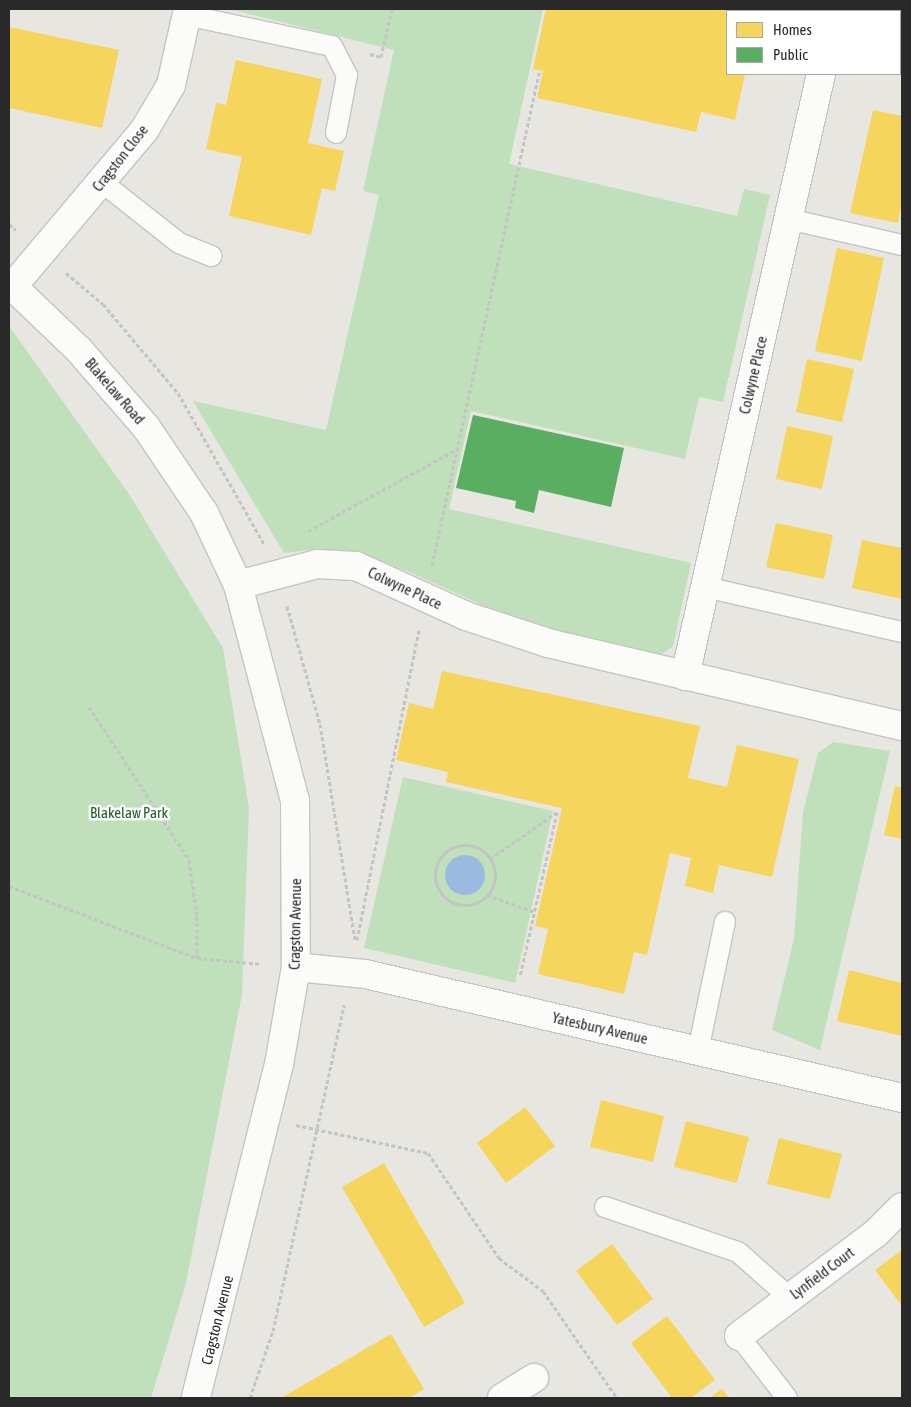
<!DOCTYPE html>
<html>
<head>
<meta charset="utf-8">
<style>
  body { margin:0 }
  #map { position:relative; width:911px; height:1407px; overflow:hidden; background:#e7e6e0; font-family:"Asap Condensed",sans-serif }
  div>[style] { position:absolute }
  .green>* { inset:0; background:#c0e0bc }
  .water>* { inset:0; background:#9bb9e1 }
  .round { border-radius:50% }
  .homes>* { inset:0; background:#f6d55c }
  .public>* { inset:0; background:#5aae61 }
  .path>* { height:3px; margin-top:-1.5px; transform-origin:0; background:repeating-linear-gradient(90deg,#c4c4c4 0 4px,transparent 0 6.5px) }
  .path>.ring { margin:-1.5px; padding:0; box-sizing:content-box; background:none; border:3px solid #c4c4c4; border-radius:50% }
  .roads { filter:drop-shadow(1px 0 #c5c4c4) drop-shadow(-1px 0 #c5c4c4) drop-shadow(0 1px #c5c4c4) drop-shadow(0 -1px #c5c4c4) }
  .lane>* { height:20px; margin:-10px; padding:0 10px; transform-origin:10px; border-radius:10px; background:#fbfbfa }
  .street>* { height:28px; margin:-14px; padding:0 14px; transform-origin:14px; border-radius:14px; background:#fbfbfa }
  .secondary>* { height:28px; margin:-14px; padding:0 14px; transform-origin:14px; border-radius:14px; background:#fbfbfa }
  span { translate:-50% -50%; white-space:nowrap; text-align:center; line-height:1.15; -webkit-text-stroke:5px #fff; paint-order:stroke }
  .street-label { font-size:15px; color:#292929 }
  .park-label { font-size:15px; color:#215e27 }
  .frame { position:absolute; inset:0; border:10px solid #292929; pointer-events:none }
  .legend { position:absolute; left:726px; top:10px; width:175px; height:65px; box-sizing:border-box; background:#fff; border:1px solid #a9a9a9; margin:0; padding:6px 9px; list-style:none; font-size:15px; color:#292929 }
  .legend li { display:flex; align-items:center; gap:10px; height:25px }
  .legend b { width:25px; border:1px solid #a9a9a9 }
</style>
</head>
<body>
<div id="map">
  <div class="green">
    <div style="clip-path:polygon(229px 9px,543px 9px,509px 164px,737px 216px,744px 189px,770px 195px,723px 402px,699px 397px,685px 459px,471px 411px,449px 509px,691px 563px,673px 646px,654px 660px,549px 635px,407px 571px,354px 553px,317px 549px,284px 553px,193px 401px,326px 430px,379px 195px,363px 191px,394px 50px)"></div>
    <div style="clip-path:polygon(9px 326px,129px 494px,223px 648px,249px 808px,242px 994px,186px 1283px,151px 1398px,9px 1398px)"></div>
    <div style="clip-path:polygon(833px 742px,890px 751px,820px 1050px,772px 1030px,794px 939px,803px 812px,818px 753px)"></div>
    <div style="clip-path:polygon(403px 777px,553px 811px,515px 983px,364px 948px)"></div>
  </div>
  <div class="water">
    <div class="round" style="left:445px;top:855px;width:40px;height:40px"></div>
  </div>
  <div class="homes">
    <div style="clip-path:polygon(546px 9px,759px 9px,727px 11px,727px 74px,745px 74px,735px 120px,701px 112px,696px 132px,537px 98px,543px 71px,533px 69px)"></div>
    <div style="clip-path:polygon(9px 27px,119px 50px,102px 128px,9px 108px)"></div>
    <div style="clip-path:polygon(236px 60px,322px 79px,308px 143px,344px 151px,335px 191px,322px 188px,311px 235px,229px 216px,242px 157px,206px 149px,216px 103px,226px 105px)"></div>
    <div style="clip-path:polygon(873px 110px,902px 116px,902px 201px,898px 223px,850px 213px)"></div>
    <div style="clip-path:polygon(837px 248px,884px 258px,862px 361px,815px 351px)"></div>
    <div style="clip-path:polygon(807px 359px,854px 369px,842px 422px,796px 412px)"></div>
    <div style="clip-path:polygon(787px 426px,833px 436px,822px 489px,776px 479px)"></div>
    <div style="clip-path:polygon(776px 523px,833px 535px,824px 579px,766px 567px)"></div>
    <div style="clip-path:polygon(862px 540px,902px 548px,902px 599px,852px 588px)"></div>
    <div style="clip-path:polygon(442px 671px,700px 726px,688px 778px,727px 787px,737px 745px,799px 759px,772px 877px,719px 865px,713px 893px,685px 886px,691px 858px,670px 853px,647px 955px,634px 952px,624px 994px,538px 974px,548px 929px,535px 926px,562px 808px,446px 782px,448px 772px,396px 760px,409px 703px,433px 709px)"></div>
    <div style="clip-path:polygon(895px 786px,902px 788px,902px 839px,884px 835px)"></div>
    <div style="clip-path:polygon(849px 970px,902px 983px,902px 1036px,837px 1021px)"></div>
    <div style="clip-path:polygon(601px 1100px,664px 1116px,653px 1162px,590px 1147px)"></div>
    <div style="clip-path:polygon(525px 1107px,555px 1146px,506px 1183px,477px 1143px)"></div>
    <div style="clip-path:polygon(686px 1121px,749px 1137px,737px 1183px,674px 1167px)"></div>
    <div style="clip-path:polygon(779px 1138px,842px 1154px,830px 1199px,767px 1184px)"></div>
    <div style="clip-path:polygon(384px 1163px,465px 1303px,424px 1327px,342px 1187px)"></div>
    <div style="clip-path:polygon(612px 1244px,653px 1299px,617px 1325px,576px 1271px)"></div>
    <div style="clip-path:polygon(902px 1250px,902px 1306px,875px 1270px)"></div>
    <div style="clip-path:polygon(667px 1316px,715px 1380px,691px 1398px,672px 1398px,631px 1343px)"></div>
    <div style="clip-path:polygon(391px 1334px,424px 1389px,409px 1398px,281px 1398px)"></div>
    <div style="clip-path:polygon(722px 1389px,729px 1398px,709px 1398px)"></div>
  </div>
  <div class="public">
    <div style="clip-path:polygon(473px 415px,624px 448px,611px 507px,539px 490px,534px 513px,515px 508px,516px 501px,456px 488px)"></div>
  </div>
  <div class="path">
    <div style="left:860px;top:11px;width:2px;rotate:-63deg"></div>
    <div style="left:370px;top:54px;width:11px;rotate:15deg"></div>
    <div style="left:381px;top:57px;width:49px;rotate:-77.1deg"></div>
    <div style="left:9px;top:224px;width:9px;rotate:41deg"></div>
    <div style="left:66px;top:273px;width:48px;rotate:40deg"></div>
    <div style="left:103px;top:304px;width:116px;rotate:49.9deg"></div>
    <div style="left:178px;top:393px;width:174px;rotate:60.3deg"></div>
    <div style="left:308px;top:531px;width:170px;rotate:-28.8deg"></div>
    <div style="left:432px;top:565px;width:504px;rotate:-77.73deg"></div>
    <div style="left:287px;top:606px;width:123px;rotate:74.4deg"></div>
    <div style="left:320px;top:724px;width:219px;rotate:80.8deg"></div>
    <div style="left:89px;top:707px;width:183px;rotate:56.8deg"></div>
    <div style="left:189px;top:860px;width:57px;rotate:81.9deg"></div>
    <div style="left:197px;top:916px;width:42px;rotate:90deg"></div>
    <div class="ring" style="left:435px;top:845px;width:57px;height:57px"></div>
    <div style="left:490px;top:859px;width:82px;rotate:-35deg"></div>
    <div style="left:557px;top:812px;width:168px;rotate:102.7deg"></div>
    <div style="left:9px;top:886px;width:201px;rotate:21deg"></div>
    <div style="left:197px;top:958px;width:65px;rotate:5.3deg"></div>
    <div style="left:487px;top:895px;width:51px;rotate:19.5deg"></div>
    <div style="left:357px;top:940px;width:316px;rotate:-78.7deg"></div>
    <div style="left:296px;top:1125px;width:135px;rotate:12deg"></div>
    <div style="left:428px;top:1153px;width:127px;rotate:55.9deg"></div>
    <div style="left:499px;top:1258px;width:55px;rotate:36.9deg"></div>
    <div style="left:543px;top:1291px;width:130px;rotate:55.3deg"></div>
    <div style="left:250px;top:1398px;width:71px;rotate:-71.1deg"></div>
    <div style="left:273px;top:1331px;width:334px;rotate:-77.7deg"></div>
  </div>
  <div class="roads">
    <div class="lane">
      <div style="left:186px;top:15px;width:149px;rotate:12deg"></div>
      <div style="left:332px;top:46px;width:33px;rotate:63deg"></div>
      <div style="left:347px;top:75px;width:59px;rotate:100.7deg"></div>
      <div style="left:103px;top:183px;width:97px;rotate:38.3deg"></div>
      <div style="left:179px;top:243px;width:35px;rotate:22deg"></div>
      <div style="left:788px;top:219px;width:117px;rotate:12.8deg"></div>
      <div style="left:705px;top:587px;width:202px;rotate:12.9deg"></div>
      <div style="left:698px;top:1051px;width:132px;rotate:-78.2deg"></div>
      <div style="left:605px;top:1207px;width:140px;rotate:18.7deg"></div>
      <div style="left:738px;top:1252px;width:69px;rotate:41.5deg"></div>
      <div style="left:739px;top:1336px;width:78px;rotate:52.3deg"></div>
    </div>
    <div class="street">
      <div style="left:13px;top:286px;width:205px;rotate:-49.9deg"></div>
      <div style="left:145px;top:129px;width:51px;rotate:-59.4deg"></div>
      <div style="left:171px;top:85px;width:78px;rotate:-77.4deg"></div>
      <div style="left:238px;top:585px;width:82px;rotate:-14.9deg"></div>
      <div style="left:317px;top:564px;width:39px;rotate:3deg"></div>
      <div style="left:356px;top:566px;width:121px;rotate:24.4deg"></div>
      <div style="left:466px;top:616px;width:86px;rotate:18.2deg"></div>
      <div style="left:548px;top:643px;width:364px;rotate:13.2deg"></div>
      <div style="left:685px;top:676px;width:617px;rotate:-77.27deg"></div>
      <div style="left:296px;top:967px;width:69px;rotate:5.8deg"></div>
      <div style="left:365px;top:974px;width:551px;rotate:13deg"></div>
      <div style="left:739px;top:1336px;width:170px;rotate:-36.9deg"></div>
      <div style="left:875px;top:1234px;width:38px;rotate:-45deg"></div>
      <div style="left:502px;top:1398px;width:38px;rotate:-32deg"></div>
    </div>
    <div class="secondary">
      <div style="left:9px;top:283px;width:97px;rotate:43.7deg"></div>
      <div style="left:79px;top:350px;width:102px;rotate:49deg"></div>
      <div style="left:146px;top:427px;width:104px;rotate:56deg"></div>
      <div style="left:204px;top:513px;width:80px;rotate:64.7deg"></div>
      <div style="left:238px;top:585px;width:222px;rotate:75.2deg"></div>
      <div style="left:295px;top:800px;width:167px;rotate:89.7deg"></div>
      <div style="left:296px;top:967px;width:98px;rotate:99.9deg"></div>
      <div style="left:279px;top:1064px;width:344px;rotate:104deg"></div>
    </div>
  </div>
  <div class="street-label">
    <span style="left:120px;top:158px;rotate:-52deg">Cragston Close</span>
    <span style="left:753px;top:375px;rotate:-77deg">Colwyne Place</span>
    <span style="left:115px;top:391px;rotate:49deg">Blakelaw Road</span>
    <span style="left:405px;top:588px;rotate:25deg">Colwyne Place</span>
    <span style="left:295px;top:924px;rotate:-89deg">Cragston Avenue</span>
    <span style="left:600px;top:1028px;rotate:13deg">Yatesbury Avenue</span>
    <span style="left:822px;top:1273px;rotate:-37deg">Lynfield Court</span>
    <span style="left:217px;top:1320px;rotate:-76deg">Cragston Avenue</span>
  </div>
  <div class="park-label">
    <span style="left:129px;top:813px">Blakelaw Park</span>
  </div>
  <div class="frame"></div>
  <ul class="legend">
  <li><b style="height:14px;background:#f6d55c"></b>Homes</li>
  <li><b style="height:14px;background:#5aae61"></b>Public</li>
  </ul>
</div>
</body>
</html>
